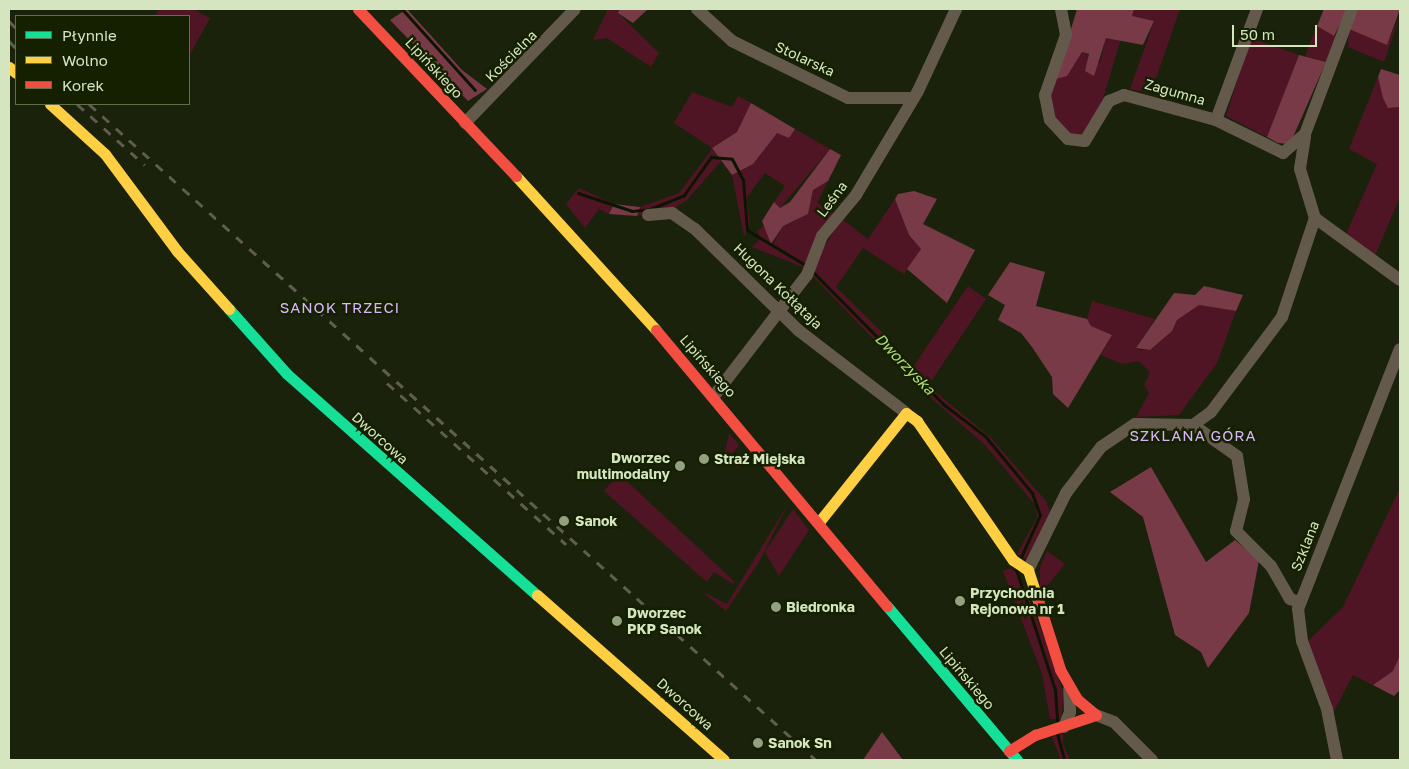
<!DOCTYPE html>
<html>
<head>
<meta charset="utf-8">
<style>
  body { margin:0 }
  #map { position:relative; width:1409px; height:769px; overflow:hidden; background:#1a220c; font-family:"Golos Text",sans-serif }
  div>[style] { position:absolute }
  .green>* { inset:0; background:#501524 }
  .forest>* { inset:0; background:#793a47 }
  .stream>* { height:3px; margin:-1.5px; padding:0 1.5px; transform-origin:1.5px; border-radius:1.5px; background:#0d1502 }
  .street>* { height:12px; margin:-6px; padding:0 6px; transform-origin:6px; border-radius:6px; background:#645a4b }
  .fast>* { height:11px; margin:-5.5px; padding:0 5.5px; transform-origin:5.5px; border-radius:5.5px; background:#16e098 }
  .slow>* { height:11px; margin:-5.5px; padding:0 5.5px; transform-origin:5.5px; border-radius:5.5px; background:#ffcf43 }
  .jam>* { height:11px; margin:-5.5px; padding:0 5.5px; transform-origin:5.5px; border-radius:5.5px; background:#f24e42 }
  .rail>* { height:3px; margin-top:-1.5px; transform-origin:0; background:repeating-linear-gradient(90deg,#5f5e4d 0 9px,transparent 0 18px) }
  .dots>* { width:14px; height:14px; translate:-50% -50%; box-sizing:border-box; border:2px solid #142000; border-radius:50% }
  span { translate:-50% -50%; white-space:nowrap; text-align:center; line-height:1.15; -webkit-text-stroke:5px #142000; paint-order:stroke }
  .street-label { font-size:14px; color:#d5e5c0 }
  .poi-label { font-size:14px; color:#d5e5c0; font-weight:700 }
  .right { translate:-100% -50%; text-align:right }
  .left { translate:0 -50%; text-align:left }
  .neighbourhood-label { font-size:15px; color:#d8b6fa; letter-spacing:1px }
  .water-label { font-size:15px; color:#b4db7a; font-style:italic }
  .frame { position:absolute; inset:0; border:10px solid #d5e5c0; pointer-events:none }
  .legend { position:absolute; left:15px; top:15px; width:175px; height:90px; box-sizing:border-box; background:#142000; border:1px solid #616f4d; margin:0; padding:6px 9px; list-style:none; font-size:15px; color:#d5e5c0 }
  .legend li { display:flex; align-items:center; gap:10px; height:25px }
  .legend b { width:25px; border:1px solid #616f4d }
  .scale { position:absolute; left:1232px; top:25px; width:85px; height:22px; box-sizing:border-box; border:2px solid #d5e5c0; border-top:0; padding-left:6px; font-size:15px; line-height:18px; white-space:nowrap; color:#d5e5c0; -webkit-text-stroke:4px #142000; paint-order:stroke }
</style>
</head>
<body>
<div id="map">
  <div class="green">
    <div style="clip-path:polygon(159px 9px,193px 9px,210px 18px,189px 56px,189px 16px,155px 16px)"></div>
    <div style="clip-path:polygon(608px 9px,620px 9px,619px 14px,659px 53px,651px 67px,607px 38px,593px 40px)"></div>
    <div style="clip-path:polygon(1134px 9px,1180px 9px,1151px 93px,1130px 89px,1154px 22px,1131px 16px)"></div>
    <div style="clip-path:polygon(1400px 16px,1384px 62px,1348px 47px,1349px 29px,1387px 44px)"></div>
    <div style="clip-path:polygon(1317px 26px,1334px 36px,1339px 32px,1326px 62px,1305px 56px)"></div>
    <div style="clip-path:polygon(1106px 38px,1121px 38px,1103px 99px,1085px 136px,1072px 136px,1056px 122px,1050px 100px,1056px 79px,1067px 75px,1082px 52px,1100px 62px)"></div>
    <div style="clip-path:polygon(1251px 38px,1299px 55px,1267px 137px,1226px 116px)"></div>
    <div style="clip-path:polygon(1378px 77px,1388px 108px,1400px 107px,1400px 197px,1374px 258px,1346px 234px,1377px 164px,1349px 149px)"></div>
    <div style="clip-path:polygon(692px 92px,732px 107px,738px 96px,751px 103px,737px 132px,712px 148px,721px 161px,687px 200px,673px 209px,637px 216px,640px 207px,679px 193px,710px 152px,712px 148px,674px 123px)"></div>
    <div style="clip-path:polygon(795px 129px,830px 149px,780px 208px,774px 202px,785px 186px,765px 173px,747px 197px,750px 226px,744px 236px,732px 175px,753px 164px,777px 132px,789px 138px)"></div>
    <div style="clip-path:polygon(828px 181px,817px 203px,835px 214px,805px 268px,752px 247px,761px 238px,757px 232px,764px 225px,773px 244px,783px 226px,808px 214px,813px 190px)"></div>
    <div style="clip-path:polygon(579px 188px,614px 204px,609px 214px,599px 209px,585px 228px,566px 204px)"></div>
    <div style="clip-path:polygon(895px 199px,909px 235px,921px 249px,904px 274px,863px 248px,836px 287px,887px 337px,911px 370px,968px 286px,986px 299px,928px 386px,990px 437px,1046px 501px,1050px 512px,1027px 559px,1017px 554px,1037px 518px,1036px 506px,985px 445px,922px 390px,812px 275px,816px 259px,842px 219px,868px 239px)"></div>
    <div style="clip-path:polygon(1092px 301px,1155px 319px,1136px 348px,1140px 350px,1150px 350px,1172px 331px,1177px 320px,1199px 305px,1236px 311px,1217px 363px,1179px 415px,1136px 417px,1149px 393px,1144px 385px,1150px 372px,1139px 361px,1122px 364px,1101px 355px,1112px 335px,1091px 326px,1087px 319px)"></div>
    <div style="clip-path:polygon(729px 433px,739px 445px,730px 457px,744px 452px,750px 460px,747px 465px,737px 468px,724px 458px)"></div>
    <div style="clip-path:polygon(619px 474px,735px 582px,733px 584px,714px 572px,707px 582px,604px 491px)"></div>
    <div style="clip-path:polygon(1400px 488px,1400px 655px,1393px 671px,1373px 685px,1353px 675px,1332px 715px,1308px 641px,1343px 607px)"></div>
    <div style="clip-path:polygon(788px 504px,759px 562px,726px 611px,701px 591px,727px 604px)"></div>
    <div style="clip-path:polygon(793px 509px,809px 530px,779px 576px,765px 552px)"></div>
    <div style="clip-path:polygon(1047px 551px,1065px 564px,1040px 594px,1040px 567px)"></div>
    <div style="clip-path:polygon(1010px 568px,1020px 576px,1047px 645px,1063px 692px,1062px 719px,1050px 719px,1042px 674px,1003px 571px)"></div>
    <div style="clip-path:polygon(1063px 733px,1063px 744px,1070px 760px,1061px 760px,1052px 737px)"></div>
  </div>
  <div class="forest">
    <div style="clip-path:polygon(407px 9px,462px 70px,487px 89px,468px 101px,390px 20px)"></div>
    <div style="clip-path:polygon(620px 9px,648px 9px,633px 23px,618px 13px)"></div>
    <div style="clip-path:polygon(1077px 9px,1134px 9px,1132px 16px,1154px 21px,1143px 45px,1106px 38px,1094px 76px,1085px 71px,1089px 54px,1082px 52px,1067px 76px,1056px 79px)"></div>
    <div style="clip-path:polygon(1324px 9px,1348px 9px,1334px 36px,1317px 26px)"></div>
    <div style="clip-path:polygon(1358px 9px,1400px 9px,1387px 45px,1349px 29px)"></div>
    <div style="clip-path:polygon(1299px 55px,1326px 62px,1290px 144px,1278px 143px,1267px 137px)"></div>
    <div style="clip-path:polygon(1381px 69px,1400px 75px,1400px 107px,1388px 108px,1383px 98px,1378px 77px)"></div>
    <div style="clip-path:polygon(751px 103px,795px 129px,789px 138px,777px 133px,753px 164px,732px 175px,712px 148px,737px 132px)"></div>
    <div style="clip-path:polygon(830px 149px,841px 155px,828px 181px,813px 190px,808px 214px,783px 226px,771px 244px,762px 221px,774px 202px,780px 208px,790px 202px)"></div>
    <div style="clip-path:polygon(914px 191px,937px 199px,923px 224px,975px 250px,947px 303px,907px 269px,921px 249px,909px 235px,895px 199px,898px 194px)"></div>
    <div style="clip-path:polygon(614px 204px,640px 207px,637px 216px,609px 214px)"></div>
    <div style="clip-path:polygon(1010px 262px,1045px 272px,1036px 306px,1087px 319px,1091px 326px,1112px 335px,1068px 408px,1053px 394px,1052px 377px,1032px 347px,1021px 333px,998px 320px,1005px 305px,988px 295px)"></div>
    <div style="clip-path:polygon(1204px 286px,1243px 295px,1236px 311px,1199px 305px,1177px 320px,1172px 331px,1150px 350px,1136px 348px,1174px 293px,1195px 295px)"></div>
    <div style="clip-path:polygon(1151px 467px,1206px 562px,1235px 540px,1259px 560px,1249px 613px,1208px 668px,1201px 652px,1175px 635px,1143px 517px,1110px 492px)"></div>
    <div style="clip-path:polygon(1400px 655px,1400px 690px,1394px 696px,1373px 685px,1393px 671px)"></div>
    <div style="clip-path:polygon(882px 732px,903px 760px,863px 760px)"></div>
  </div>
  <div class="stream">
    <div style="left:402px;top:9px;width:109px;rotate:48deg"></div>
    <div style="left:578px;top:193px;width:57px;rotate:18.4deg"></div>
    <div style="left:632px;top:211px;width:18px;rotate:-6deg"></div>
    <div style="left:650px;top:209px;width:37px;rotate:-22deg"></div>
    <div style="left:684px;top:195px;width:47px;rotate:-54.6deg"></div>
    <div style="left:711px;top:157px;width:21px;rotate:5deg"></div>
    <div style="left:732px;top:159px;width:24px;rotate:62deg"></div>
    <div style="left:743px;top:180px;width:50px;rotate:85.4deg"></div>
    <div style="left:747px;top:230px;width:70px;rotate:31deg"></div>
    <div style="left:812px;top:271px;width:187px;rotate:45.4deg"></div>
    <div style="left:943px;top:404px;width:53px;rotate:37.3deg"></div>
    <div style="left:985px;top:436px;width:74px;rotate:50.5deg"></div>
    <div style="left:1032px;top:493px;width:23px;rotate:70deg"></div>
    <div style="left:1040px;top:515px;width:48px;rotate:114.4deg"></div>
    <div style="left:1016px;top:569px;width:127px;rotate:72.1deg"></div>
    <div style="left:1055px;top:690px;width:31px;rotate:86deg"></div>
    <div style="left:1057px;top:733px;width:28px;rotate:75deg"></div>
  </div>
  <div class="street">
    <div style="left:697px;top:9px;width:47px;rotate:42.4deg"></div>
    <div style="left:732px;top:41px;width:129px;rotate:26.2deg"></div>
    <div style="left:848px;top:98px;width:65px"></div>
    <div style="left:1061px;top:9px;width:26px;rotate:79deg"></div>
    <div style="left:1066px;top:35px;width:64px;rotate:109.3deg"></div>
    <div style="left:1045px;top:95px;width:25px;rotate:79deg"></div>
    <div style="left:1050px;top:120px;width:26px;rotate:47deg"></div>
    <div style="left:1068px;top:139px;width:17px;rotate:7deg"></div>
    <div style="left:1085px;top:141px;width:47px;rotate:-59deg"></div>
    <div style="left:1109px;top:101px;width:16px;rotate:-22deg"></div>
    <div style="left:1124px;top:95px;width:95px;rotate:15.2deg"></div>
    <div style="left:1216px;top:120px;width:75px;rotate:26.2deg"></div>
    <div style="left:1283px;top:153px;width:29px;rotate:-41deg"></div>
    <div style="left:1305px;top:134px;width:134px;rotate:-69.4deg"></div>
    <div style="left:1216px;top:120px;width:118px;rotate:-69.7deg"></div>
    <div style="left:465px;top:123px;width:158px;rotate:-46deg"></div>
    <div style="left:1305px;top:137px;width:32px;rotate:99deg"></div>
    <div style="left:1300px;top:169px;width:51px;rotate:73deg"></div>
    <div style="left:1315px;top:218px;width:105px;rotate:36.1deg"></div>
    <div style="left:648px;top:215px;width:24px;rotate:-5deg"></div>
    <div style="left:672px;top:213px;width:28px;rotate:35deg"></div>
    <div style="left:695px;top:229px;width:144px;rotate:44.4deg"></div>
    <div style="left:798px;top:330px;width:136px;rotate:37.5deg"></div>
    <div style="left:714px;top:396px;width:153px;rotate:-52.5deg"></div>
    <div style="left:807px;top:275px;width:42px;rotate:-69deg"></div>
    <div style="left:822px;top:236px;width:53px;rotate:-50.3deg"></div>
    <div style="left:856px;top:195px;width:121px;rotate:-59.2deg"></div>
    <div style="left:918px;top:91px;width:90px;rotate:-65.1deg"></div>
    <div style="left:1193px;top:425px;width:54px;rotate:35.2deg"></div>
    <div style="left:1237px;top:456px;width:44px;rotate:80.8deg"></div>
    <div style="left:1244px;top:499px;width:33px;rotate:104deg"></div>
    <div style="left:1236px;top:531px;width:49px;rotate:45deg"></div>
    <div style="left:1271px;top:566px;width:38px;rotate:60deg"></div>
    <div style="left:1290px;top:599px;width:9px;rotate:18deg"></div>
    <div style="left:1028px;top:570px;width:86px;rotate:-63.7deg"></div>
    <div style="left:1066px;top:493px;width:58px;rotate:-52.7deg"></div>
    <div style="left:1101px;top:447px;width:41px;rotate:-34.1deg"></div>
    <div style="left:1135px;top:424px;width:58px;rotate:1deg"></div>
    <div style="left:1193px;top:425px;width:22px;rotate:-36deg"></div>
    <div style="left:1211px;top:412px;width:119px;rotate:-53.2deg"></div>
    <div style="left:1282px;top:317px;width:104px;rotate:-71.6deg"></div>
    <div style="left:1096px;top:715px;width:19px;rotate:21deg"></div>
    <div style="left:1114px;top:722px;width:54px;rotate:45deg"></div>
    <div style="left:1064px;top:727px;width:16px;rotate:-68deg"></div>
    <div style="left:1070px;top:712px;width:23px;rotate:-92deg"></div>
    <div style="left:1337px;top:760px;width:52px;rotate:-101.1deg"></div>
    <div style="left:1327px;top:709px;width:72px;rotate:-110.2deg"></div>
    <div style="left:1302px;top:641px;width:32px;rotate:-97deg"></div>
    <div style="left:1298px;top:609px;width:279px;rotate:-68.6deg"></div>
  </div>
  <div class="fast">
    <div style="left:229px;top:309px;width:87px;rotate:48.3deg"></div>
    <div style="left:287px;top:374px;width:334px;rotate:41.5deg"></div>
    <div style="left:887px;top:606px;width:202px;rotate:49.8deg"></div>
  </div>
  <div class="slow">
    <div style="left:9px;top:67px;width:9px;rotate:41deg"></div>
    <div style="left:50px;top:104px;width:74px;rotate:42.3deg"></div>
    <div style="left:105px;top:154px;width:121px;rotate:53.4deg"></div>
    <div style="left:177px;top:251px;width:78px;rotate:48.1deg"></div>
    <div style="left:516px;top:176px;width:208px;rotate:47.7deg"></div>
    <div style="left:819px;top:522px;width:139px;rotate:-51.4deg"></div>
    <div style="left:906px;top:413px;width:14px;rotate:36deg"></div>
    <div style="left:917px;top:421px;width:169px;rotate:55.4deg"></div>
    <div style="left:1013px;top:560px;width:18px;rotate:34deg"></div>
    <div style="left:1028px;top:570px;width:32px;rotate:72deg"></div>
    <div style="left:537px;top:595px;width:249px;rotate:41.4deg"></div>
  </div>
  <div class="jam">
    <div style="left:358px;top:9px;width:230px;rotate:46.6deg"></div>
    <div style="left:656px;top:330px;width:360px;rotate:50.1deg"></div>
    <div style="left:1009px;top:751px;width:31px;rotate:-32deg"></div>
    <div style="left:1035px;top:735px;width:64px;rotate:-18.2deg"></div>
    <div style="left:1096px;top:715px;width:25px;rotate:-140deg"></div>
    <div style="left:1077px;top:699px;width:34px;rotate:-120deg"></div>
    <div style="left:1060px;top:669px;width:72px;rotate:-107.7deg"></div>
  </div>
  <div class="rail">
    <div style="left:9px;top:21px;width:10px;rotate:45deg"></div>
    <div style="left:9px;top:41px;width:10px;rotate:45deg"></div>
    <div style="left:77px;top:104px;width:91px;rotate:41.9deg"></div>
    <div style="left:89px;top:104px;width:979px;rotate:42.06deg"></div>
    <div style="left:387px;top:383px;width:241px;rotate:42deg"></div>
  </div>
  <div class="dots">
    <div style="left:704px;top:459px;background:#94a181"></div>
    <div style="left:680px;top:466px;background:#94a181"></div>
    <div style="left:564px;top:521px;background:#94a181"></div>
    <div style="left:960px;top:601px;background:#94a181"></div>
    <div style="left:776px;top:607px;background:#94a181"></div>
    <div style="left:617px;top:621px;background:#94a181"></div>
    <div style="left:758px;top:743px;background:#94a181"></div>
  </div>
  <div class="street-label">
    <span style="left:511px;top:56px;rotate:-45deg">Kościelna</span>
    <span style="left:805px;top:59px;rotate:25deg">Stolarska</span>
    <span style="left:434px;top:68px;rotate:47deg">Lipińskiego</span>
    <span style="left:1175px;top:92px;rotate:16deg">Zagumna</span>
    <span style="left:832px;top:199px;rotate:-53deg">Leśna</span>
    <span style="left:778px;top:286px;rotate:44deg">Hugona Kołłątaja</span>
    <span style="left:708px;top:366px;rotate:49deg">Lipińskiego</span>
    <span style="left:380px;top:438px;rotate:42deg">Dworcowa</span>
    <span style="left:1305px;top:546px;rotate:-68deg">Szklana</span>
    <span style="left:967px;top:678px;rotate:50deg">Lipińskiego</span>
    <span style="left:685px;top:704px;rotate:42deg">Dworcowa</span>
  </div>
  <div class="poi-label">
    <span class="right" style="left:670px;top:466px">Dworzec<br>multimodalny</span>
    <span class="left" style="left:714px;top:459px">Straż Miejska</span>
    <span class="left" style="left:575px;top:521px">Sanok</span>
    <span class="left" style="left:970px;top:601px">Przychodnia<br>Rejonowa nr 1</span>
    <span class="left" style="left:786px;top:607px">Biedronka</span>
    <span class="left" style="left:627px;top:621px">Dworzec<br>PKP Sanok</span>
    <span class="left" style="left:768px;top:743px">Sanok Sn</span>
  </div>
  <div class="neighbourhood-label">
    <span style="left:340px;top:308px">SANOK TRZECI</span>
    <span style="left:1193px;top:436px">SZKLANA GÓRA</span>
  </div>
  <div class="water-label">
    <span style="left:905px;top:364px;rotate:46deg">Dworzyska</span>
  </div>
  <div class="frame"></div>
  <ul class="legend">
  <li><b style="height:6px;background:#16e098"></b>Płynnie</li>
  <li><b style="height:6px;background:#ffcf43"></b>Wolno</li>
  <li><b style="height:6px;background:#f24e42"></b>Korek</li>
  </ul>
  <div class="scale">50 m</div>
</div>
</body>
</html>
